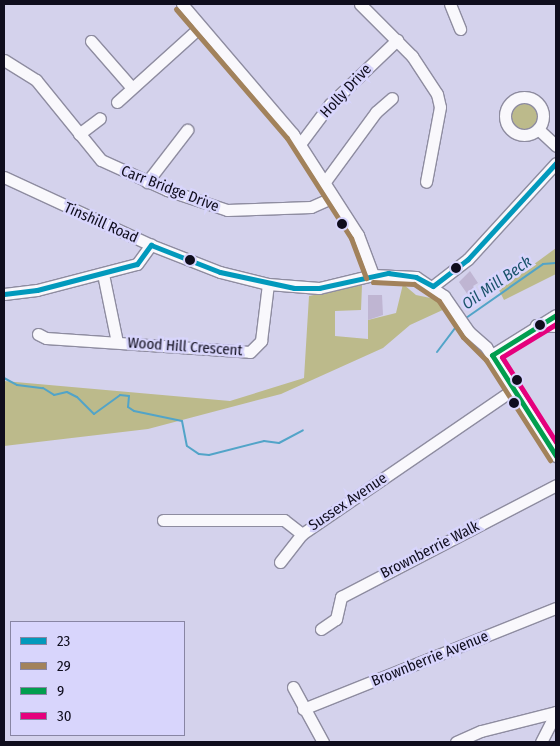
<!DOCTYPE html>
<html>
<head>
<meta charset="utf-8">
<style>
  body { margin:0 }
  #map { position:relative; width:560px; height:746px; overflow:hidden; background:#d4d2ec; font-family:"Fira Sans Condensed",sans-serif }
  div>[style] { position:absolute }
  .green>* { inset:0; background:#bcba8b }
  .round { border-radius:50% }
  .stream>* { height:2px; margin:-1px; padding:0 1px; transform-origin:1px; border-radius:1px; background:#52a4c8 }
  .building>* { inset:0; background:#bfb5d2 }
  .roads { filter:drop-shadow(1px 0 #8e8ca0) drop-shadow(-1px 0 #8e8ca0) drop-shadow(0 1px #8e8ca0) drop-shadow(0 -1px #8e8ca0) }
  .minor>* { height:11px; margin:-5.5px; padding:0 5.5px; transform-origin:5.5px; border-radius:5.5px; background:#f9f8fc }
  .minor>.ring { margin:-5.5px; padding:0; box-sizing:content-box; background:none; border:11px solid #f9f8fc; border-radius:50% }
  .bus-1>* { height:5px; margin:-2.5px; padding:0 2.5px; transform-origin:2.5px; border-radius:2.5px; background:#0299bc }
  .bus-2>* { height:5px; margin:-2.5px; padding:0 2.5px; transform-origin:2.5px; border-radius:2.5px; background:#a2825b }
  .bus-3>* { height:5px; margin:-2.5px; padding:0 2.5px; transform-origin:2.5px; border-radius:2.5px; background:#019e4e }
  .bus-4>* { height:5px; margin:-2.5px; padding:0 2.5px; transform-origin:2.5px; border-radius:2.5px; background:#e5007d }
  .dots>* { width:14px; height:14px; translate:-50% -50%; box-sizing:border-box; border:2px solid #d8d5fc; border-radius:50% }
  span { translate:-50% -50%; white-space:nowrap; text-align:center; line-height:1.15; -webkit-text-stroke:5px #d8d5fc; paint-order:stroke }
  .street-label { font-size:15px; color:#0f0d1d }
  .water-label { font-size:16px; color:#1a536a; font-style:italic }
  .frame { position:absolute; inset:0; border:5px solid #0f0d1d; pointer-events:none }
  .legend { position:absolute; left:10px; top:621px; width:175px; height:115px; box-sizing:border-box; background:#d8d5fc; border:1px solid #8885a3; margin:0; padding:6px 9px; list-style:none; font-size:15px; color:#0f0d1d }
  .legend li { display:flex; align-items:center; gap:10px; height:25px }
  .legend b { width:25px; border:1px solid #8885a3 }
</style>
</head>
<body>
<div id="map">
  <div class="green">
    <div class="round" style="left:510px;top:101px;width:30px;height:30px"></div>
    <div style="clip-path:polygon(556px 248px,556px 274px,504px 300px,499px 290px)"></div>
    <div style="clip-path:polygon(403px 284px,416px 295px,440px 300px,447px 308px,410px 325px,383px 348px,281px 394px,148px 429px,4px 446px,4px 381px,230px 401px,304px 378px,309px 296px,362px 285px,361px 310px,335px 311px,335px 336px,368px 339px,368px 320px,396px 313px)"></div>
  </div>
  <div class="stream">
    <div style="left:466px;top:318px;width:94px;rotate:-35deg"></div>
    <div style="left:543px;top:264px;width:13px;rotate:-4deg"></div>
    <div style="left:437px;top:352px;width:35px;rotate:-53deg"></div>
    <div style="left:4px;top:378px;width:15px;rotate:28deg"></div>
    <div style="left:17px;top:385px;width:26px;rotate:7deg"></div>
    <div style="left:43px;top:388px;width:13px;rotate:32deg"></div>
    <div style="left:54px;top:395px;width:13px;rotate:-13deg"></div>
    <div style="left:67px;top:392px;width:11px;rotate:27deg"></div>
    <div style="left:77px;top:397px;width:24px;rotate:45deg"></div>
    <div style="left:94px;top:414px;width:32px;rotate:-36deg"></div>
    <div style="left:120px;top:395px;width:9px;rotate:6deg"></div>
    <div style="left:129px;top:396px;width:11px;rotate:95deg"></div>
    <div style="left:128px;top:407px;width:7px;rotate:34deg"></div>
    <div style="left:134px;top:411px;width:49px;rotate:11.8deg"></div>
    <div style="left:182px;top:421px;width:25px;rotate:79deg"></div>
    <div style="left:187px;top:446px;width:14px;rotate:34deg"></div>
    <div style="left:199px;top:454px;width:10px;rotate:6deg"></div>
    <div style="left:209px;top:455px;width:57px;rotate:-14.3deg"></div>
    <div style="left:264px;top:441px;width:15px;rotate:8deg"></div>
    <div style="left:279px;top:443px;width:27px;rotate:-28deg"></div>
  </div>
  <div class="building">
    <div style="clip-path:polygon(470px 271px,478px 283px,473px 286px,476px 290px,468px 295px,459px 282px)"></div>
    <div style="clip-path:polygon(368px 295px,382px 295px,383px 315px,368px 320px)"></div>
  </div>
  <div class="roads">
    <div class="minor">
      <div style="left:182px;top:4px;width:171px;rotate:49.5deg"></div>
      <div style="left:293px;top:134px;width:120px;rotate:57.2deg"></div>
      <div style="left:358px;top:235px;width:43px;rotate:69.4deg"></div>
      <div style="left:360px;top:4px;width:74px;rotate:45deg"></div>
      <div style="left:412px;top:56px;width:45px;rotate:56.7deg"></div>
      <div style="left:437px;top:94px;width:13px;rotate:77deg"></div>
      <div style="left:440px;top:107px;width:76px;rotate:100.6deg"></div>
      <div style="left:450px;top:4px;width:27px;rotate:68deg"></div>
      <div style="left:91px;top:41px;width:62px;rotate:48.9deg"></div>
      <div style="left:4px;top:60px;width:38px;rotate:32deg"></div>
      <div style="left:36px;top:80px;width:103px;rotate:50.9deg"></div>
      <div style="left:101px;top:160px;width:72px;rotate:24.4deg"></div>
      <div style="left:167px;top:190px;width:63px;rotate:18.4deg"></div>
      <div style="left:227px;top:210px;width:84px;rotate:-2deg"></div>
      <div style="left:311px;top:207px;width:24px;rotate:-24deg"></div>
      <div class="ring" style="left:505px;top:97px;width:27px;height:27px"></div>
      <div style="left:117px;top:102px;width:110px;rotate:-42.1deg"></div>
      <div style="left:538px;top:129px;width:25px;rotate:43deg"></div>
      <div style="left:79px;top:134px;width:26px;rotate:-37deg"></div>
      <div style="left:300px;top:144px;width:50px;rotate:-53.1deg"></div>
      <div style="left:330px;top:104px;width:93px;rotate:-43.7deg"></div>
      <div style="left:4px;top:177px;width:162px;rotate:24.8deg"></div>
      <div style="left:151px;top:245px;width:74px;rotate:21.4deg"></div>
      <div style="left:220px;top:272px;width:49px;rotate:14deg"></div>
      <div style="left:268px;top:284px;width:51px;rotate:4.5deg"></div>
      <div style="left:319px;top:288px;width:56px;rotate:-13.5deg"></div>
      <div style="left:373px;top:275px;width:43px;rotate:2.7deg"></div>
      <div style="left:416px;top:277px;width:34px;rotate:34deg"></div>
      <div style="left:444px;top:296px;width:44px;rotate:55.2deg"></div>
      <div style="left:469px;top:332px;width:23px;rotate:41deg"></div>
      <div style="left:486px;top:347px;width:130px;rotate:57.3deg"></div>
      <div style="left:147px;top:182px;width:66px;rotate:-52.4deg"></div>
      <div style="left:324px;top:183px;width:88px;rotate:-53.8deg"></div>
      <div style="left:376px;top:112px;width:21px;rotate:-41deg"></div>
      <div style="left:103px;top:274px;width:69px;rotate:78.4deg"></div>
      <div style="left:433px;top:286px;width:44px;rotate:-37.6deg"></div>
      <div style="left:468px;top:259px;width:130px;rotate:-47.5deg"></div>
      <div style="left:4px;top:294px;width:33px;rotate:-7deg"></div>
      <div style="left:37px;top:290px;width:103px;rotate:-14.6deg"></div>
      <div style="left:137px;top:264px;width:24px;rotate:-54deg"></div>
      <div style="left:536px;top:325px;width:20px;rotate:3deg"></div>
      <div style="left:38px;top:334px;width:9px;rotate:27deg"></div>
      <div style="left:46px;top:338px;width:204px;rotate:3.9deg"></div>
      <div style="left:250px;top:352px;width:16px;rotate:-45deg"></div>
      <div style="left:261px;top:341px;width:57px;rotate:-83deg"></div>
      <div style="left:492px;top:355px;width:75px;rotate:-32deg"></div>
      <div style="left:163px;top:520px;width:121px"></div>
      <div style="left:284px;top:520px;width:23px;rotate:38deg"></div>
      <div style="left:302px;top:534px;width:255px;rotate:-34.4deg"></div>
      <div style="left:280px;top:562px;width:36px;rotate:-52deg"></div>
      <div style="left:321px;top:629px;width:18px;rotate:-34deg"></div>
      <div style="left:336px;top:619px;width:23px;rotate:-77deg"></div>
      <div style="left:341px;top:597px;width:242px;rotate:-27.5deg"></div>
      <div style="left:293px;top:687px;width:63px;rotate:61.4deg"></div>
      <div style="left:303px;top:709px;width:272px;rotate:-21.8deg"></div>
      <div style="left:456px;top:742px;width:27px;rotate:-24deg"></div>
      <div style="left:481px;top:731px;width:77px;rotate:-14.2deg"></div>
      <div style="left:541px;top:742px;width:34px;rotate:-63deg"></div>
    </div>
  </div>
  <div class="bus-1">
    <div style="left:151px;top:245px;width:74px;rotate:21.4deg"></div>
    <div style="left:220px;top:272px;width:76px;rotate:12.2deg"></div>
    <div style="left:294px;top:288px;width:25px"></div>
    <div style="left:319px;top:288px;width:71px;rotate:-12.3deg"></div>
    <div style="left:388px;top:273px;width:28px;rotate:8deg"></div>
    <div style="left:416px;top:277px;width:19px;rotate:28deg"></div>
    <div style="left:433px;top:286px;width:44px;rotate:-37.6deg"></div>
    <div style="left:468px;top:259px;width:130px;rotate:-47.5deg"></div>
    <div style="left:4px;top:294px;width:33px;rotate:-7deg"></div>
    <div style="left:37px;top:290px;width:103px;rotate:-14.6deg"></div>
    <div style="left:137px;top:264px;width:24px;rotate:-54deg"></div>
  </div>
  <div class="bus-2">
    <div style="left:176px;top:9px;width:170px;rotate:49.3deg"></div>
    <div style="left:287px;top:138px;width:119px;rotate:57.4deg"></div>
    <div style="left:351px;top:238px;width:43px;rotate:69.4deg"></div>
    <div style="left:373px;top:282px;width:41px;rotate:2.8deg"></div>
    <div style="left:414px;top:284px;width:30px;rotate:34deg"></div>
    <div style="left:439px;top:301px;width:43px;rotate:56.3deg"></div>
    <div style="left:463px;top:337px;width:33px;rotate:45deg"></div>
    <div style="left:486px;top:360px;width:119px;rotate:57.4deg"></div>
  </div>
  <div class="bus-3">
    <div style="left:492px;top:355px;width:120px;rotate:57.6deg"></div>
    <div style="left:492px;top:355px;width:75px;rotate:-32deg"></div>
  </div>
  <div class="bus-4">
    <div style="left:556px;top:324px;width:63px;rotate:148.6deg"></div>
    <div style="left:502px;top:357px;width:101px;rotate:57.6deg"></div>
  </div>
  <div class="dots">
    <div style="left:342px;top:224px;background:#0f0d1d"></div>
    <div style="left:190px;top:260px;background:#0f0d1d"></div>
    <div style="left:456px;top:268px;background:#0f0d1d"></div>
    <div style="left:540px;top:325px;background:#0f0d1d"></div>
    <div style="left:517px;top:380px;background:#0f0d1d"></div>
    <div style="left:514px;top:403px;background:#0f0d1d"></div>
  </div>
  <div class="street-label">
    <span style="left:346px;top:91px;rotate:-47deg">Holly Drive</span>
    <span style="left:170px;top:189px;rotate:21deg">Carr Bridge Drive</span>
    <span style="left:101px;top:223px;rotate:24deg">Tinshill Road</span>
    <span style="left:185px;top:347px;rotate:4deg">Wood Hill Crescent</span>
    <span style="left:348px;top:502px;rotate:-34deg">Sussex Avenue</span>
    <span style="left:430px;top:550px;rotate:-27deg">Brownberrie Walk</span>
    <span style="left:430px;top:659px;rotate:-22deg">Brownberrie Avenue</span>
  </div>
  <div class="water-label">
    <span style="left:497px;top:283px;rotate:-35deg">Oil Mill Beck</span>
  </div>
  <div class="frame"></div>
  <ul class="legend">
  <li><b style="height:6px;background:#0299bc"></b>23</li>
  <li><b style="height:6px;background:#a2825b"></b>29</li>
  <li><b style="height:6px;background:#019e4e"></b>9</li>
  <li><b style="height:6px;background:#e5007d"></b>30</li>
  </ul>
</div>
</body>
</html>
